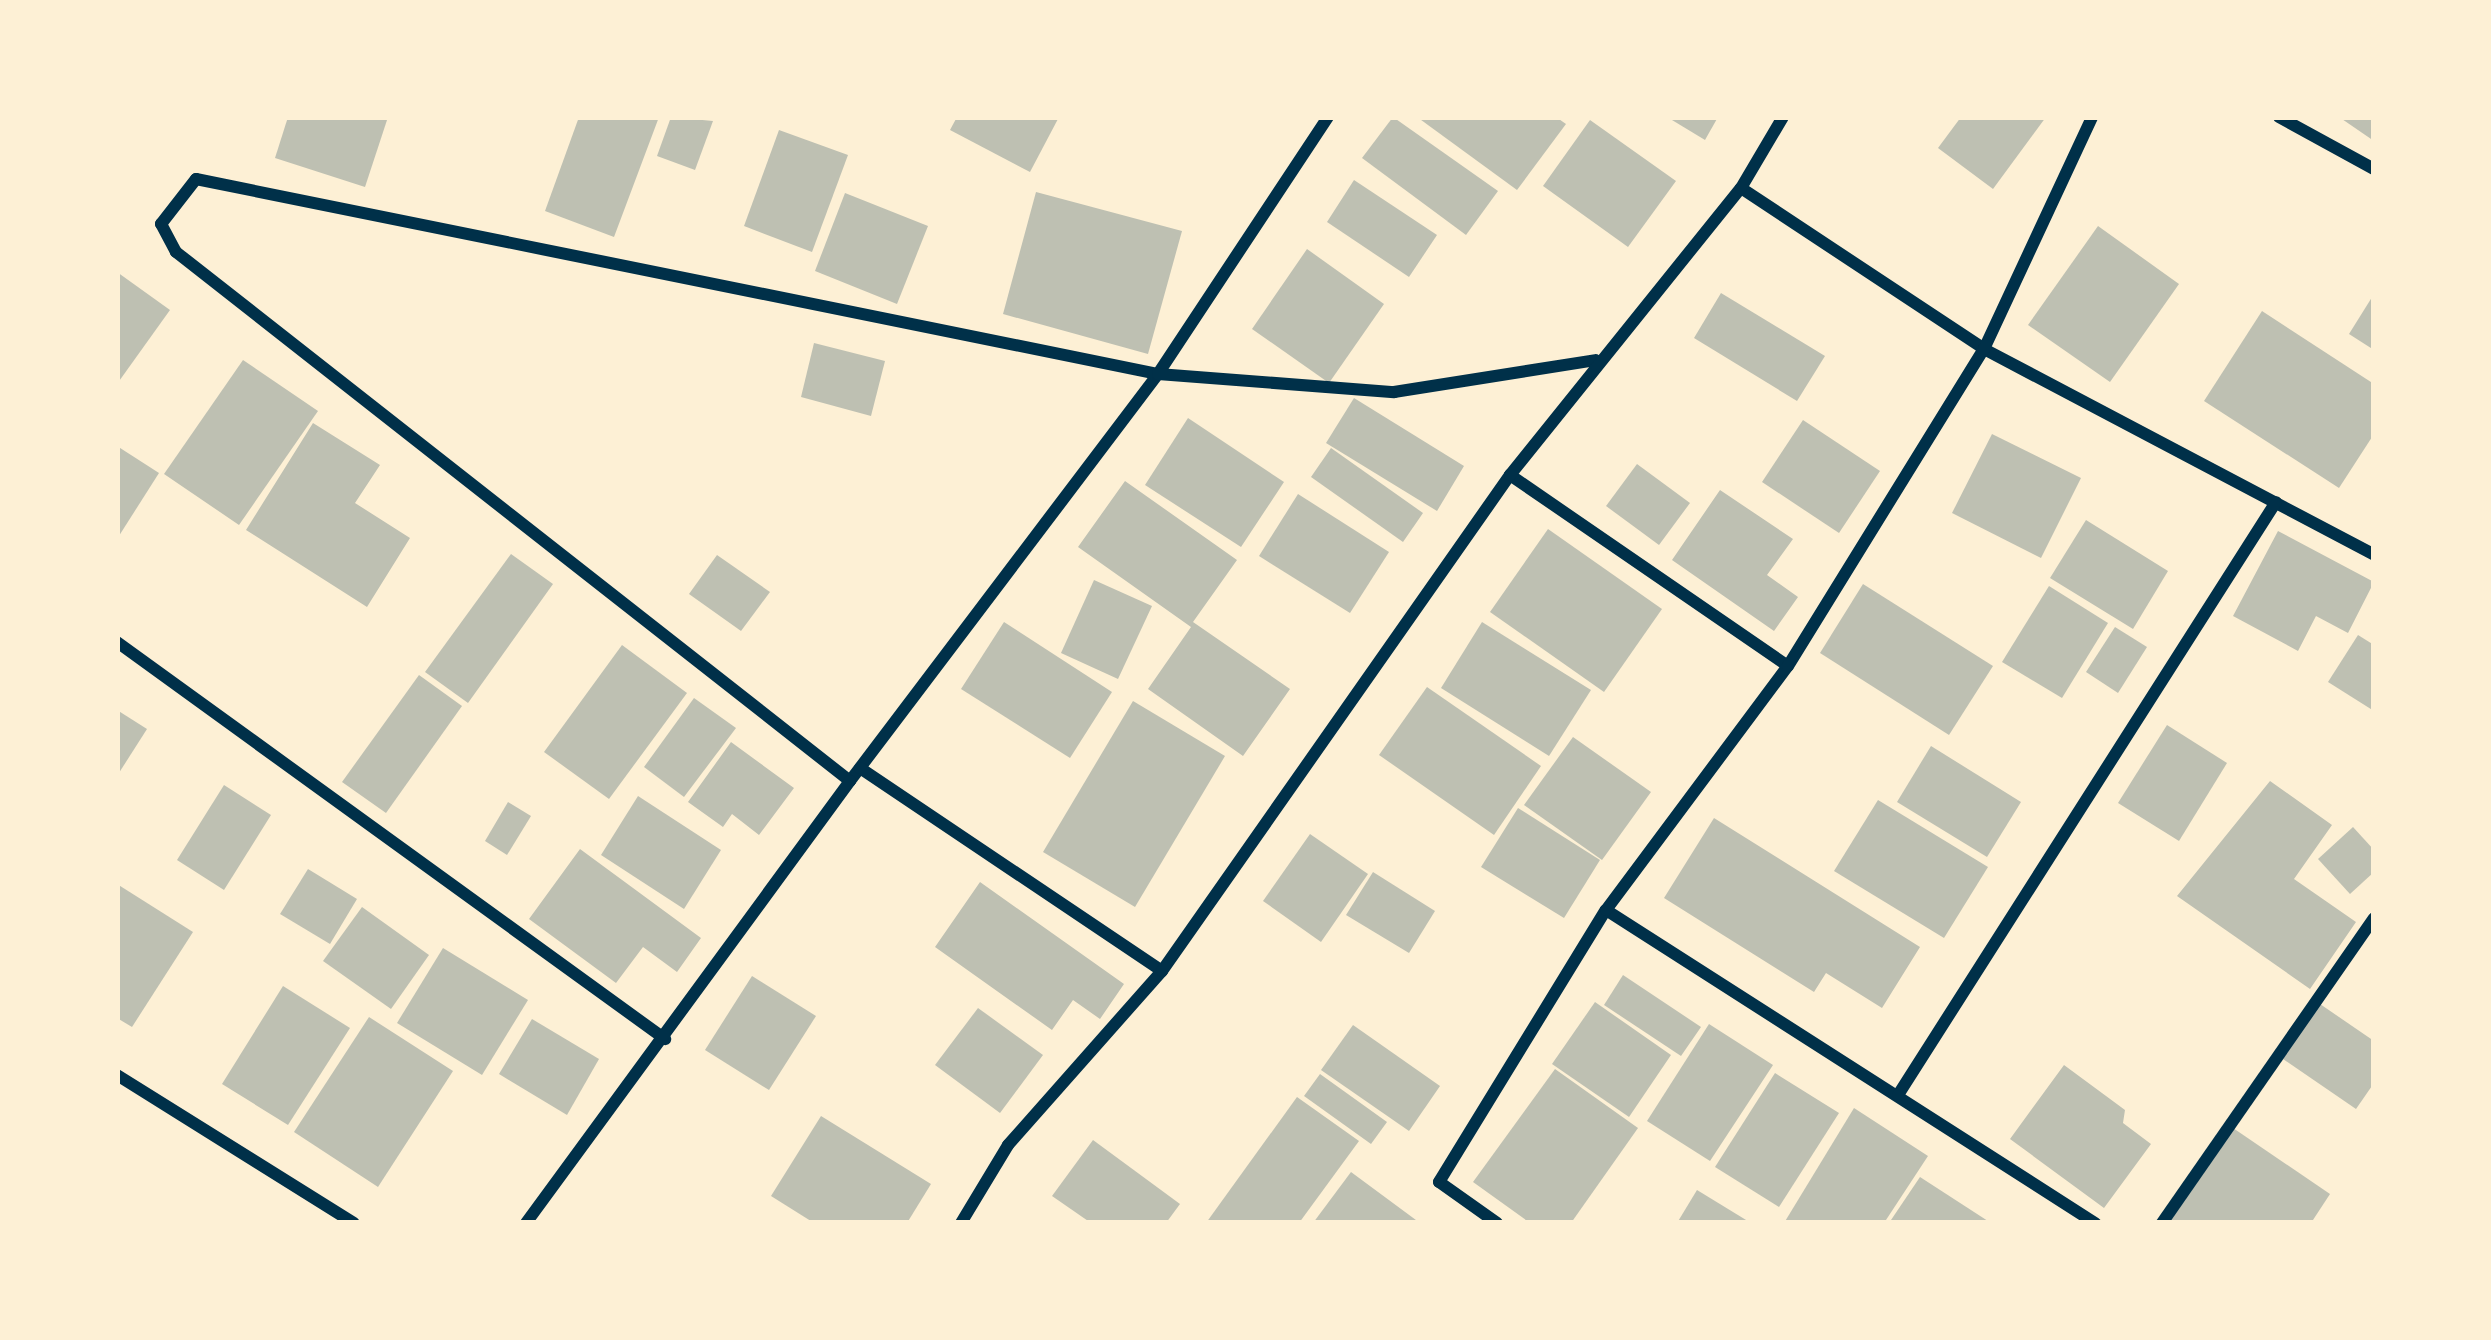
<!DOCTYPE html>
<html>
<head>
<meta charset="utf-8">
<style>
  body { margin:0 }
  #map { position:relative; width:2491px; height:1340px; overflow:hidden; background:#fdf0d5; font-family:Jost,sans-serif }
  div>[style] { position:absolute }
  .building>* { inset:0; background:#bec0b2 }
  .minor>* { height:12px; margin:-6px; padding:0 6px; transform-origin:6px; border-radius:6px; background:#003049 }
  span { translate:-50% -50%; white-space:nowrap; text-align:center; line-height:1.15; -webkit-text-stroke:12px #fdf0d5; paint-order:stroke }
  .frame { position:absolute; inset:0; border:120px solid #fdf0d5; pointer-events:none }
</style>
</head>
<body>
<div id="map">
  <div class="building">
    <div style="clip-path:polygon(288px 117px,388px 117px,365px 187px,275px 158px)"></div>
    <div style="clip-path:polygon(579px 117px,659px 117px,614px 237px,545px 211px)"></div>
    <div style="clip-path:polygon(671px 117px,713px 121px,695px 170px,657px 156px)"></div>
    <div style="clip-path:polygon(957px 117px,1059px 117px,1030px 172px,950px 130px)"></div>
    <div style="clip-path:polygon(1393px 117px,1498px 191px,1466px 235px,1362px 158px)"></div>
    <div style="clip-path:polygon(1417px 117px,1556px 117px,1566px 124px,1517px 190px)"></div>
    <div style="clip-path:polygon(1667px 117px,1718px 117px,1705px 140px)"></div>
    <div style="clip-path:polygon(1961px 117px,2046px 117px,1993px 189px,1938px 148px)"></div>
    <div style="clip-path:polygon(2339px 117px,2374px 117px,2374px 141px)"></div>
    <div style="clip-path:polygon(1590px 120px,1676px 181px,1628px 247px,1543px 186px)"></div>
    <div style="clip-path:polygon(779px 130px,848px 155px,812px 252px,744px 226px)"></div>
    <div style="clip-path:polygon(1354px 180px,1437px 235px,1409px 277px,1327px 222px)"></div>
    <div style="clip-path:polygon(1036px 192px,1182px 231px,1148px 354px,1003px 314px)"></div>
    <div style="clip-path:polygon(845px 193px,928px 226px,897px 304px,815px 271px)"></div>
    <div style="clip-path:polygon(2098px 226px,2179px 284px,2110px 382px,2028px 325px)"></div>
    <div style="clip-path:polygon(1307px 249px,1384px 304px,1329px 383px,1252px 329px)"></div>
    <div style="clip-path:polygon(117px 272px,170px 310px,117px 384px)"></div>
    <div style="clip-path:polygon(1721px 293px,1825px 356px,1797px 401px,1694px 338px)"></div>
    <div style="clip-path:polygon(2374px 294px,2374px 350px,2349px 334px)"></div>
    <div style="clip-path:polygon(2262px 311px,2374px 384px,2374px 434px,2339px 488px,2204px 401px)"></div>
    <div style="clip-path:polygon(814px 343px,885px 361px,871px 416px,801px 397px)"></div>
    <div style="clip-path:polygon(243px 360px,318px 411px,239px 525px,164px 474px)"></div>
    <div style="clip-path:polygon(1354px 398px,1464px 466px,1437px 511px,1326px 443px)"></div>
    <div style="clip-path:polygon(1188px 418px,1284px 482px,1241px 547px,1145px 485px)"></div>
    <div style="clip-path:polygon(1803px 420px,1880px 471px,1839px 533px,1762px 482px)"></div>
    <div style="clip-path:polygon(313px 423px,380px 465px,355px 503px,410px 538px,367px 607px,246px 530px)"></div>
    <div style="clip-path:polygon(1992px 434px,2081px 478px,2041px 558px,1952px 513px)"></div>
    <div style="clip-path:polygon(117px 446px,159px 473px,117px 539px)"></div>
    <div style="clip-path:polygon(1331px 448px,1423px 513px,1403px 542px,1311px 477px)"></div>
    <div style="clip-path:polygon(1637px 464px,1690px 503px,1659px 545px,1606px 506px)"></div>
    <div style="clip-path:polygon(1125px 481px,1237px 560px,1193px 622px,1290px 689px,1243px 756px,1148px 689px,1191px 627px,1078px 547px)"></div>
    <div style="clip-path:polygon(1720px 490px,1793px 539px,1767px 575px,1798px 597px,1774px 631px,1672px 560px)"></div>
    <div style="clip-path:polygon(1298px 494px,1389px 552px,1350px 613px,1259px 556px)"></div>
    <div style="clip-path:polygon(2086px 520px,2168px 571px,2133px 629px,2050px 578px)"></div>
    <div style="clip-path:polygon(1548px 529px,1662px 609px,1604px 692px,1490px 612px)"></div>
    <div style="clip-path:polygon(2278px 531px,2374px 582px,2348px 633px,2316px 616px,2298px 651px,2233px 616px)"></div>
    <div style="clip-path:polygon(511px 554px,553px 584px,468px 703px,425px 672px)"></div>
    <div style="clip-path:polygon(717px 555px,770px 592px,741px 631px,689px 594px)"></div>
    <div style="clip-path:polygon(1094px 580px,1152px 606px,1118px 679px,1061px 653px)"></div>
    <div style="clip-path:polygon(1863px 584px,1993px 666px,1949px 735px,1820px 653px)"></div>
    <div style="clip-path:polygon(2049px 586px,2108px 623px,2062px 698px,2002px 662px)"></div>
    <div style="clip-path:polygon(1004px 622px,1112px 692px,1070px 758px,961px 689px)"></div>
    <div style="clip-path:polygon(1482px 622px,1591px 690px,1549px 756px,1441px 688px)"></div>
    <div style="clip-path:polygon(2115px 627px,2147px 647px,2118px 693px,2086px 672px)"></div>
    <div style="clip-path:polygon(2358px 635px,2374px 645px,2374px 711px,2328px 682px)"></div>
    <div style="clip-path:polygon(622px 645px,687px 693px,609px 799px,544px 752px)"></div>
    <div style="clip-path:polygon(419px 675px,462px 706px,386px 813px,342px 782px)"></div>
    <div style="clip-path:polygon(1427px 687px,1541px 766px,1494px 835px,1379px 755px)"></div>
    <div style="clip-path:polygon(694px 698px,736px 728px,684px 797px,644px 767px)"></div>
    <div style="clip-path:polygon(1133px 701px,1225px 756px,1135px 907px,1043px 852px)"></div>
    <div style="clip-path:polygon(117px 710px,147px 729px,117px 776px)"></div>
    <div style="clip-path:polygon(2167px 725px,2227px 763px,2179px 841px,2118px 803px)"></div>
    <div style="clip-path:polygon(1573px 737px,1651px 792px,1602px 860px,1524px 805px)"></div>
    <div style="clip-path:polygon(731px 742px,794px 788px,759px 835px,732px 814px,723px 827px,688px 802px)"></div>
    <div style="clip-path:polygon(1931px 746px,2021px 802px,1987px 857px,1897px 802px)"></div>
    <div style="clip-path:polygon(2270px 781px,2332px 825px,2294px 879px,2356px 922px,2310px 989px,2177px 896px)"></div>
    <div style="clip-path:polygon(224px 785px,271px 815px,224px 890px,177px 860px)"></div>
    <div style="clip-path:polygon(638px 796px,721px 850px,684px 909px,601px 855px)"></div>
    <div style="clip-path:polygon(1878px 800px,1988px 867px,1944px 938px,1834px 871px)"></div>
    <div style="clip-path:polygon(508px 802px,531px 816px,507px 855px,485px 841px)"></div>
    <div style="clip-path:polygon(1518px 808px,1600px 860px,1564px 918px,1481px 867px)"></div>
    <div style="clip-path:polygon(1714px 818px,1920px 947px,1882px 1008px,1826px 973px,1814px 992px,1664px 898px)"></div>
    <div style="clip-path:polygon(2353px 827px,2374px 850px,2374px 872px,2350px 894px,2318px 859px)"></div>
    <div style="clip-path:polygon(1310px 834px,1368px 874px,1321px 942px,1263px 901px)"></div>
    <div style="clip-path:polygon(580px 849px,701px 938px,677px 972px,643px 947px,616px 983px,529px 919px)"></div>
    <div style="clip-path:polygon(308px 869px,357px 899px,330px 944px,280px 914px)"></div>
    <div style="clip-path:polygon(1373px 872px,1435px 911px,1409px 953px,1346px 915px)"></div>
    <div style="clip-path:polygon(980px 882px,1124px 984px,1100px 1019px,1073px 1000px,1052px 1030px,935px 947px)"></div>
    <div style="clip-path:polygon(117px 884px,193px 932px,132px 1027px,117px 1018px)"></div>
    <div style="clip-path:polygon(362px 907px,429px 955px,391px 1009px,323px 961px)"></div>
    <div style="clip-path:polygon(443px 948px,528px 1000px,482px 1075px,397px 1023px)"></div>
    <div style="clip-path:polygon(1623px 975px,1701px 1027px,1681px 1056px,1604px 1005px)"></div>
    <div style="clip-path:polygon(752px 976px,816px 1016px,769px 1090px,705px 1050px)"></div>
    <div style="clip-path:polygon(283px 986px,350px 1028px,288px 1125px,222px 1084px)"></div>
    <div style="clip-path:polygon(1595px 1002px,1671px 1055px,1629px 1117px,1552px 1064px)"></div>
    <div style="clip-path:polygon(2320px 1004px,2374px 1041px,2374px 1083px,2356px 1109px,2283px 1059px)"></div>
    <div style="clip-path:polygon(978px 1008px,1043px 1055px,1000px 1113px,935px 1065px)"></div>
    <div style="clip-path:polygon(369px 1017px,453px 1071px,378px 1187px,294px 1132px)"></div>
    <div style="clip-path:polygon(532px 1019px,599px 1059px,567px 1115px,499px 1074px)"></div>
    <div style="clip-path:polygon(1709px 1024px,1773px 1065px,1710px 1161px,1647px 1121px)"></div>
    <div style="clip-path:polygon(1353px 1025px,1440px 1086px,1409px 1131px,1321px 1070px)"></div>
    <div style="clip-path:polygon(2064px 1065px,2125px 1110px,2123px 1123px,2151px 1144px,2104px 1208px,2010px 1139px)"></div>
    <div style="clip-path:polygon(1555px 1069px,1638px 1128px,1571px 1223px,1530px 1223px,1473px 1182px)"></div>
    <div style="clip-path:polygon(1775px 1073px,1839px 1113px,1779px 1207px,1715px 1167px)"></div>
    <div style="clip-path:polygon(1320px 1074px,1387px 1122px,1371px 1144px,1304px 1096px)"></div>
    <div style="clip-path:polygon(1297px 1097px,1359px 1141px,1299px 1223px,1206px 1223px)"></div>
    <div style="clip-path:polygon(1854px 1108px,1928px 1156px,1884px 1223px,1784px 1223px)"></div>
    <div style="clip-path:polygon(821px 1116px,931px 1184px,907px 1223px,814px 1223px,771px 1196px)"></div>
    <div style="clip-path:polygon(2233px 1128px,2330px 1194px,2311px 1223px,2167px 1223px)"></div>
    <div style="clip-path:polygon(1093px 1140px,1180px 1204px,1166px 1223px,1091px 1223px,1052px 1196px)"></div>
    <div style="clip-path:polygon(1351px 1172px,1420px 1223px,1313px 1223px)"></div>
    <div style="clip-path:polygon(1920px 1177px,1991px 1223px,1889px 1223px)"></div>
    <div style="clip-path:polygon(1697px 1190px,1751px 1223px,1677px 1223px)"></div>
  </div>
  <div class="minor">
    <div style="left:1328px;top:117px;width:308px;rotate:123.5deg"></div>
    <div style="left:1158px;top:374px;width:510px;rotate:127.12deg"></div>
    <div style="left:850px;top:781px;width:857px;rotate:-141.87deg"></div>
    <div style="left:176px;top:252px;width:32px;rotate:-118deg"></div>
    <div style="left:161px;top:224px;width:57px;rotate:-52.1deg"></div>
    <div style="left:196px;top:179px;width:982px;rotate:11.46deg"></div>
    <div style="left:1158px;top:374px;width:237px;rotate:4.4deg"></div>
    <div style="left:1394px;top:392px;width:204px;rotate:-9deg"></div>
    <div style="left:2279px;top:117px;width:108px;rotate:28.7deg"></div>
    <div style="left:1741px;top:188px;width:291px;rotate:33.5deg"></div>
    <div style="left:1984px;top:349px;width:441px;rotate:27.8deg"></div>
    <div style="left:1510px;top:475px;width:337px;rotate:34.5deg"></div>
    <div style="left:117px;top:642px;width:677px;rotate:35.92deg"></div>
    <div style="left:860px;top:768px;width:364px;rotate:33.9deg"></div>
    <div style="left:1606px;top:910px;width:581px;rotate:32.62deg"></div>
    <div style="left:117px;top:1075px;width:279px;rotate:32deg"></div>
    <div style="left:1898px;top:1095px;width:703px;rotate:-57.49deg"></div>
    <div style="left:526px;top:1223px;width:548px;rotate:-53.76deg"></div>
    <div style="left:961px;top:1223px;width:91px;rotate:-58.9deg"></div>
    <div style="left:1008px;top:1145px;width:232px;rotate:-48.5deg"></div>
    <div style="left:1162px;top:971px;width:606px;rotate:-54.95deg"></div>
    <div style="left:1510px;top:475px;width:368px;rotate:-51.2deg"></div>
    <div style="left:1741px;top:188px;width:82px;rotate:-59.4deg"></div>
    <div style="left:1497px;top:1223px;width:71px;rotate:-144.7deg"></div>
    <div style="left:1439px;top:1182px;width:319px;rotate:-58.5deg"></div>
    <div style="left:1606px;top:910px;width:304px;rotate:-53.3deg"></div>
    <div style="left:1788px;top:666px;width:373px;rotate:-58.3deg"></div>
    <div style="left:1984px;top:349px;width:256px;rotate:-65deg"></div>
    <div style="left:2162px;top:1223px;width:371px;rotate:-55.2deg"></div>
  </div>
  <div class="frame"></div>
</div>
</body>
</html>
